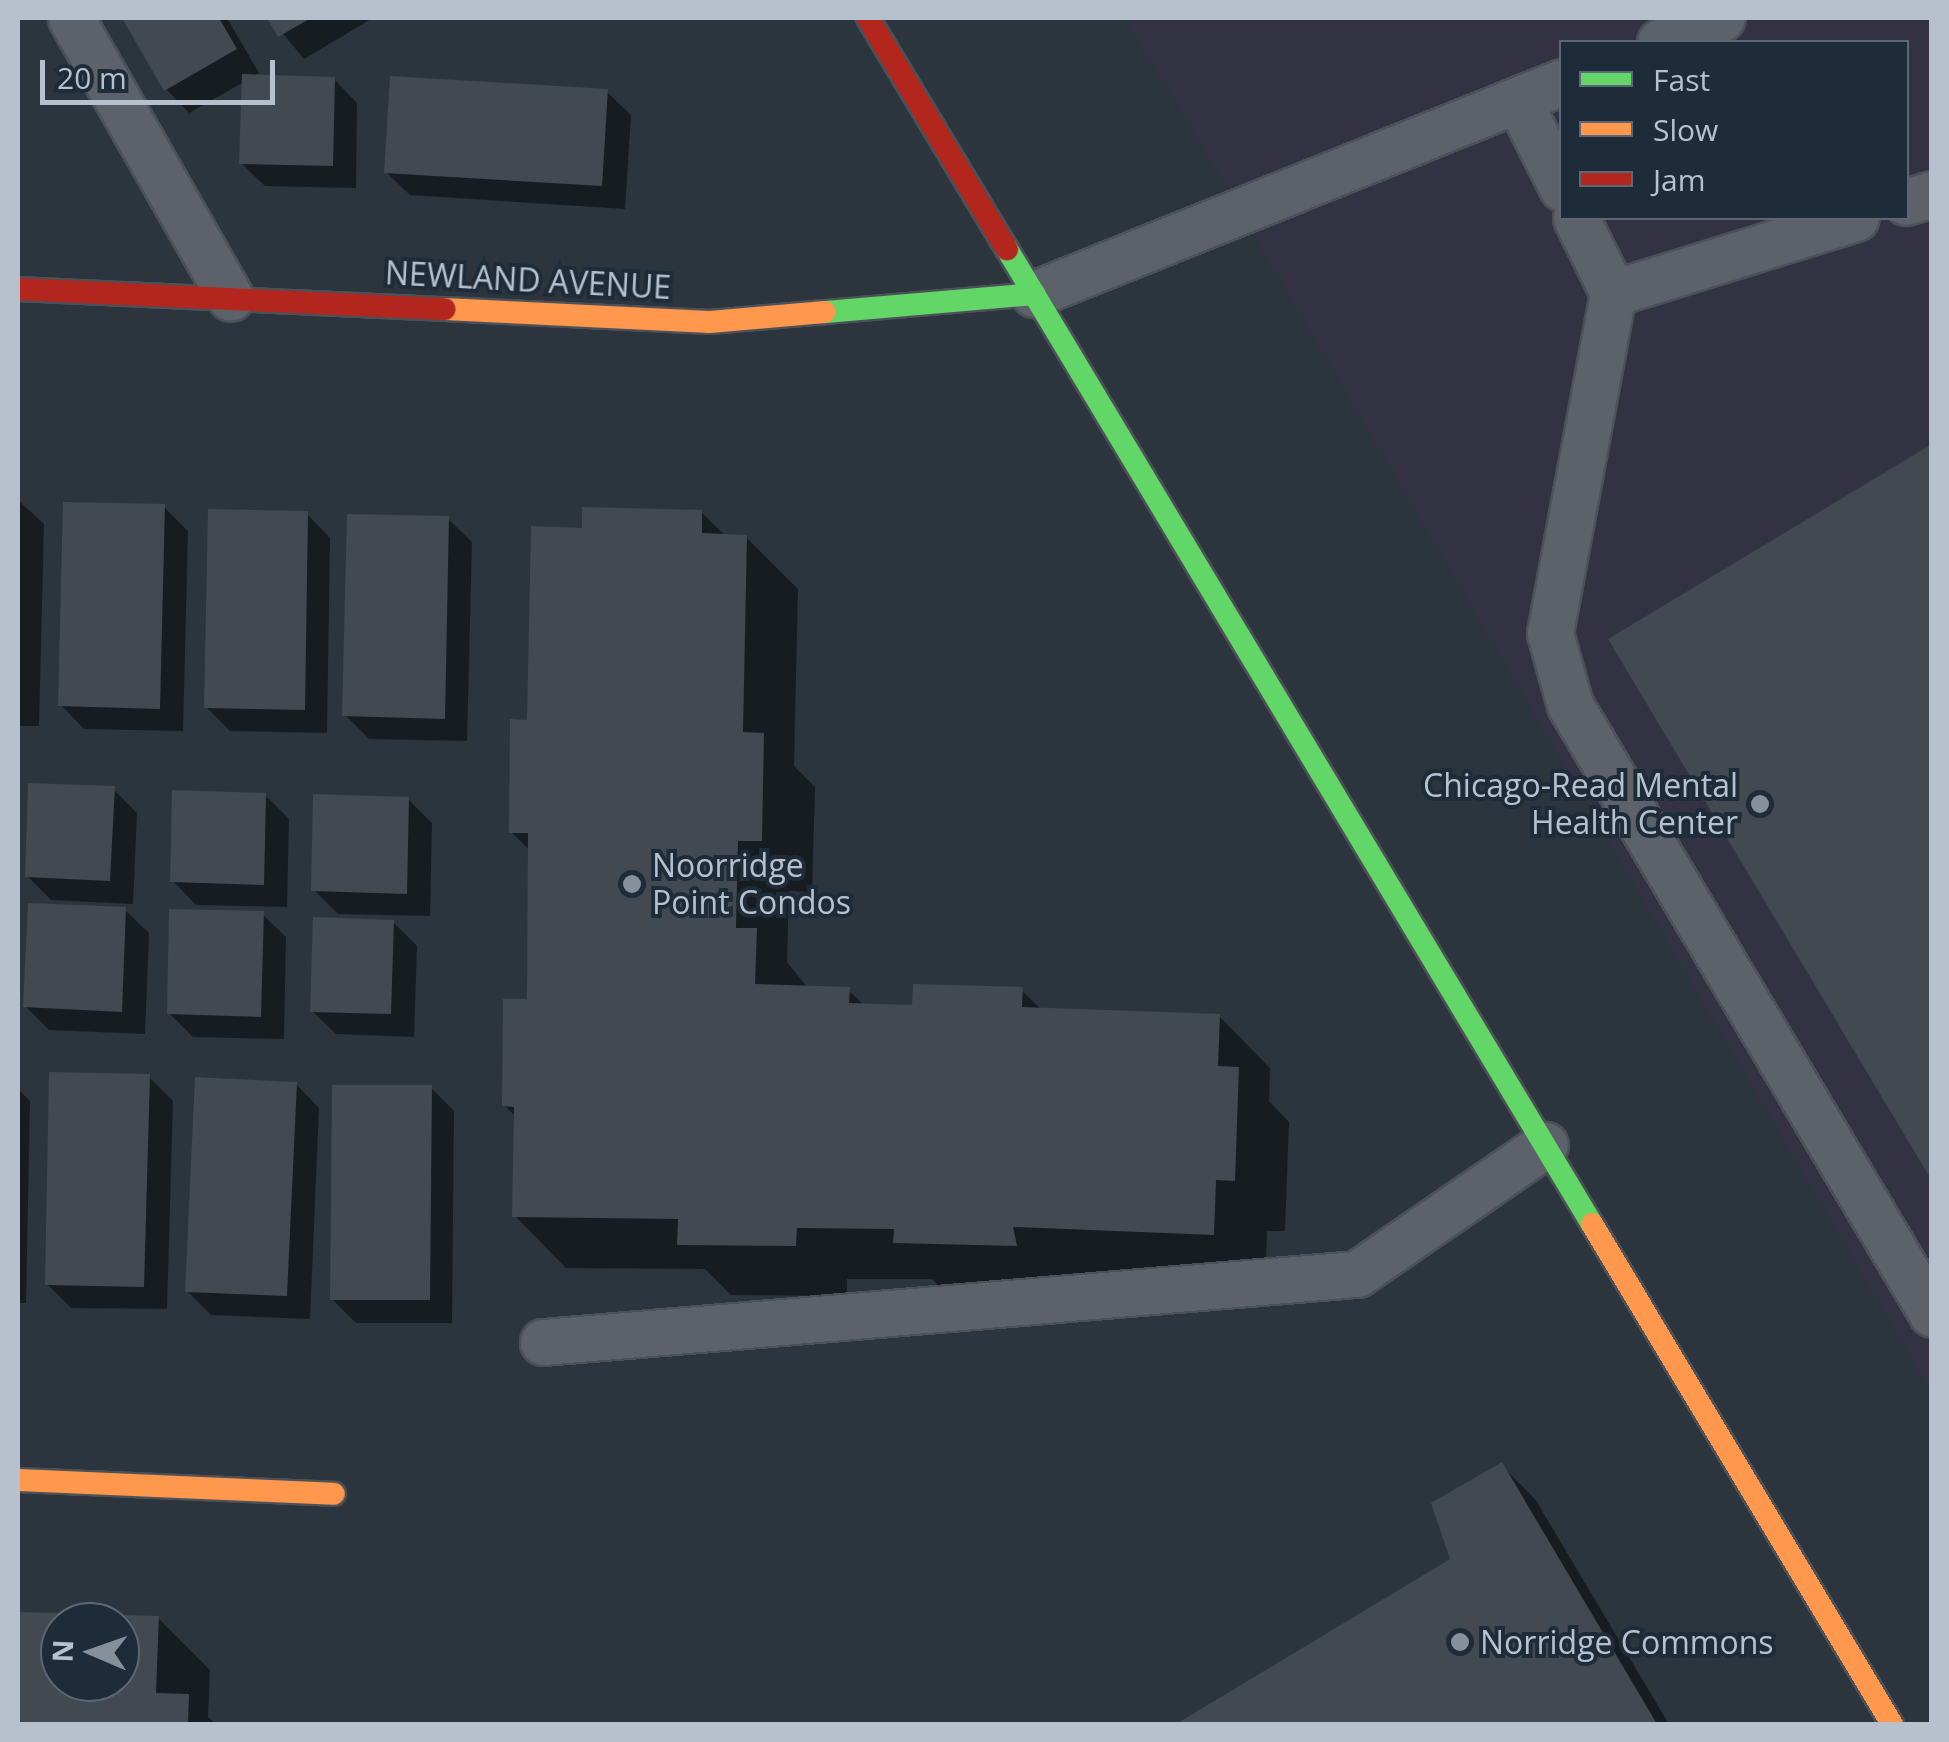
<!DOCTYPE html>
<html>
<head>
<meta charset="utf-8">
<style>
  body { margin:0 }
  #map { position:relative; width:1949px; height:1742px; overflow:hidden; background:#2c353d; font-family:"Open Sans",sans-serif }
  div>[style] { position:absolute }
  .medical>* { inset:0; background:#323243 }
  .shadow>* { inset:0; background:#0007 }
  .building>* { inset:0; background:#424950 }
  .roads { filter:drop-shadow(2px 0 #4b5157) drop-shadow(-2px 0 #4b5157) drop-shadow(0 2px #4b5157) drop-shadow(0 -2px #4b5157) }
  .lane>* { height:45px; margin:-22.5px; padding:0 22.5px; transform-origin:22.5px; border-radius:22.5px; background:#5d626a }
  .fast>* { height:22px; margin:-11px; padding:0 11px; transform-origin:11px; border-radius:11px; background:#63d668 }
  .slow>* { height:22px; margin:-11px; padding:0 11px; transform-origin:11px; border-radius:11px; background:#ff974d }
  .jam>* { height:22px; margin:-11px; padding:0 11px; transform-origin:11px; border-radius:11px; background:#b3261e }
  .dots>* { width:28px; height:28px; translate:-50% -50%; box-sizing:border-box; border:5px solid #1e2b39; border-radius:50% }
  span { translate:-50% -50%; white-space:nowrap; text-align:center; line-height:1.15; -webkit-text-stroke:8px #1e2b39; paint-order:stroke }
  .street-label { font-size:32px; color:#b7c1cd }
  .poi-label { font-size:32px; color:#b7c1cd }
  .right { translate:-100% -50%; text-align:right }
  .left { translate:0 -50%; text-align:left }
  .frame { position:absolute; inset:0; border:20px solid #b7c1cd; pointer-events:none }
  .legend { position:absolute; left:1559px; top:40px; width:350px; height:180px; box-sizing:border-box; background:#1e2b39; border:2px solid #5b6774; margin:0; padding:12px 18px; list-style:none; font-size:30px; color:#b7c1cd }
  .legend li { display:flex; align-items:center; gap:20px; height:50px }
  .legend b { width:50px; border:2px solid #5b6774 }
  .north { position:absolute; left:40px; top:1602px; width:100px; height:100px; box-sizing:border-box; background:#1e2b39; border:2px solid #5b6774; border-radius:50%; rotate:272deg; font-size:28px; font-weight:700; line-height:40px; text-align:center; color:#b7c1cd }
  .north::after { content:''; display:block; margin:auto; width:35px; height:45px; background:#86909b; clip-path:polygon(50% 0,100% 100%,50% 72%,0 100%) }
  .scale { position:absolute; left:40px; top:60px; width:235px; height:45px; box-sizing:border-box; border:5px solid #b7c1cd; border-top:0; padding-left:12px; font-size:30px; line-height:35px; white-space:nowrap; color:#b7c1cd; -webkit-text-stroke:8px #1e2b39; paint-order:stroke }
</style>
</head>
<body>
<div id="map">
  <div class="medical">
    <div style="clip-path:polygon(evenodd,1125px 18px,1931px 18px,1931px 1391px,1192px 128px,1125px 18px,1562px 42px,1906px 42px,1906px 218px,1562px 218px,1562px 42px)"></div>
  </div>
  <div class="shadow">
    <div style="clip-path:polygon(125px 18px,227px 18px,259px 73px,253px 77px,334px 79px,357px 103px,356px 188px,265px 186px,241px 163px,244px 82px,189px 113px,166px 89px)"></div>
    <div style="clip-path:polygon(270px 18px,373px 18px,304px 59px)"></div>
    <div style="clip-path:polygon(607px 92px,631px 115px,625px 209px,410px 195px,386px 172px)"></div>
    <div style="clip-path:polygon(18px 500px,44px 524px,39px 726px,18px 726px)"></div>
    <div style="clip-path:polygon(164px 507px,188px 531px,183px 731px,84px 729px,61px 705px)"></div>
    <div style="clip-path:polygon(701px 512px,726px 536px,746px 537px,798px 589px,794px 766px,815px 787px,812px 892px,789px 891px,787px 962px,808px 988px,848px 990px,865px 1006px,914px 1008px,1021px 990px,1042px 1010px,1219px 1016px,1270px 1068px,1269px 1101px,1289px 1122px,1285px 1231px,1267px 1231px,1265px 1285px,947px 1294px,932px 1279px,847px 1279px,847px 1296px,731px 1295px,705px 1269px,566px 1268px,515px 1216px,516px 1117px,504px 1105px,529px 1001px,531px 851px,511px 832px,530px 722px,585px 530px)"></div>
    <div style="clip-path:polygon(307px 514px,330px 538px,327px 733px,230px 731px,206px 707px)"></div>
    <div style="clip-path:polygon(448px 519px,472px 542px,467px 741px,369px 739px,345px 715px)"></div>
    <div style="clip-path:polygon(113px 789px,137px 813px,133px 904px,51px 900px,27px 876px)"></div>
    <div style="clip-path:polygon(265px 795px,289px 819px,287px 907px,196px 905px,173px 881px)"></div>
    <div style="clip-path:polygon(408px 799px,432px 823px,430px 916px,338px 914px,314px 890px)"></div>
    <div style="clip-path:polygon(125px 910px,149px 933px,145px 1034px,49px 1030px,25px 1006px)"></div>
    <div style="clip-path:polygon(262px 914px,286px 937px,284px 1039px,193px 1037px,169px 1013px)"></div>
    <div style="clip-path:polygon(393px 922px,417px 946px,414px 1037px,336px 1034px,312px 1011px)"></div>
    <div style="clip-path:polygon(149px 1077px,173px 1101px,167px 1309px,71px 1308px,47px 1284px)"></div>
    <div style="clip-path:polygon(296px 1084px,319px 1108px,310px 1319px,211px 1315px,187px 1291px)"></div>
    <div style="clip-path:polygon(431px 1088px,454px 1111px,452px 1323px,356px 1323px,332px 1299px)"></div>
    <div style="clip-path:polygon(18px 1089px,30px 1101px,26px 1303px,18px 1303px)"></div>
    <div style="clip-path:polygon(1501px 1465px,1535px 1499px,1669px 1724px,1181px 1724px,1453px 1560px)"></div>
    <div style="clip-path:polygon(evenodd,18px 1614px,158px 1618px,210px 1670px,208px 1717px,216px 1724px,18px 1724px,18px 1614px,60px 1622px,120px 1622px,120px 1682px,60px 1682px,60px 1622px)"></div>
  </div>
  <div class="building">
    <div style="clip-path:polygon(122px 18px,219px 18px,237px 49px,164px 91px)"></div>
    <div style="clip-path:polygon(267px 18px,311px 18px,278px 37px)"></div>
    <div style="clip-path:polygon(242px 74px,335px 77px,333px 166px,239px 164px)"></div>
    <div style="clip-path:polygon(390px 76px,608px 89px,602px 186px,384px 173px)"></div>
    <div style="clip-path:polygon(1932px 444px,1932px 1181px,1608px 639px)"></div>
    <div style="clip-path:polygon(63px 502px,165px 504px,160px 709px,58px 706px)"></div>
    <div style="clip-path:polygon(582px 507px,702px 510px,702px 533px,747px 535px,743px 732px,764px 733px,762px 841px,738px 841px,736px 928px,757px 928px,755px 984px,850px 987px,849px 1003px,912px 1005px,913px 984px,1023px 987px,1022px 1007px,1220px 1014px,1218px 1066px,1239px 1067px,1235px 1181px,1216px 1180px,1214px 1235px,1013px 1227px,1017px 1246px,893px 1243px,894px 1229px,797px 1228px,796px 1246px,677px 1245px,678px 1219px,512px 1217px,514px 1107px,502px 1106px,503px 999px,527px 999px,528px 833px,509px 833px,510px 719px,527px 720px,531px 526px,582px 528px)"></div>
    <div style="clip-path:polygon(208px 509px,308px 511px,305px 710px,204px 708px)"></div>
    <div style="clip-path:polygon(347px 514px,449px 516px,445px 719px,342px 716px)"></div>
    <div style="clip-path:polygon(28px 783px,115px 786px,110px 881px,25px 877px)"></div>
    <div style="clip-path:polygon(172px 790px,266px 793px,264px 885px,170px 882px)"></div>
    <div style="clip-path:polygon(313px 794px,409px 797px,407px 894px,311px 891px)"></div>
    <div style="clip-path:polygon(28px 903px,126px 907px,122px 1012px,23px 1007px)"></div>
    <div style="clip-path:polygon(169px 909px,264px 911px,261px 1017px,167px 1014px)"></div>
    <div style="clip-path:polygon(313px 917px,394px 920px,391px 1014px,310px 1012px)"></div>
    <div style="clip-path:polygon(49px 1072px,150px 1074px,144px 1287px,45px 1285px)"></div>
    <div style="clip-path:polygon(195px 1077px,297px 1082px,287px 1296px,185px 1292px)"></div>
    <div style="clip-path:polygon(332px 1085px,432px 1085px,430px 1300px,330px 1300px)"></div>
    <div style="clip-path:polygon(1502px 1462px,1657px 1724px,1176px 1724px,1450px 1559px,1431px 1503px)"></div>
    <div style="clip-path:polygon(evenodd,18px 1612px,159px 1616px,156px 1693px,189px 1694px,188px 1724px,18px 1724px,18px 1612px,60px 1622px,120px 1622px,120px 1682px,60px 1682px,60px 1622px)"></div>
  </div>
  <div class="roads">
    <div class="lane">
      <div style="left:71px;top:18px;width:322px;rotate:60.3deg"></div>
      <div style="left:1660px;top:42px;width:66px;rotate:-21.2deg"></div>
      <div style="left:1518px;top:100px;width:98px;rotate:63.4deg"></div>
      <div style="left:1906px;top:202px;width:27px;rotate:-17deg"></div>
      <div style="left:1576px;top:218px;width:84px;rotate:63.7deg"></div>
      <div style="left:1613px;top:293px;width:254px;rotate:-17.2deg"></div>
      <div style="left:1613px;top:293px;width:346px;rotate:100.5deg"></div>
      <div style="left:1550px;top:633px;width:75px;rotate:74.5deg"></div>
      <div style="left:1570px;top:705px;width:708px;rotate:59.27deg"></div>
      <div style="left:1034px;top:294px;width:569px;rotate:-21.88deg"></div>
      <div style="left:543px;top:1342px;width:817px;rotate:-4.78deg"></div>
      <div style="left:1357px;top:1274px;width:228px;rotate:-34.5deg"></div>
    </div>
    <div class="fast">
      <div style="left:1007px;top:249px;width:1137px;rotate:59.04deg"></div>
      <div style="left:825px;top:312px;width:210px;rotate:-4.9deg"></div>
    </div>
    <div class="slow">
      <div style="left:445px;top:309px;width:265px;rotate:2.8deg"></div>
      <div style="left:710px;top:322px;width:115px;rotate:-5deg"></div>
      <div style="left:1592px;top:1224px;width:583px;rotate:59.04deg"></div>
      <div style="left:18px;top:1480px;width:316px;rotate:2.5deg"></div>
    </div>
    <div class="jam">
      <div style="left:868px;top:18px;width:270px;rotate:59deg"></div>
      <div style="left:18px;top:289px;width:427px;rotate:2.7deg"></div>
    </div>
  </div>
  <div class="dots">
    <div style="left:1760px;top:804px;background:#86909b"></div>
    <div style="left:632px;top:884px;background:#86909b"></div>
    <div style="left:1460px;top:1642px;background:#86909b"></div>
  </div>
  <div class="street-label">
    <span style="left:528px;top:280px;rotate:3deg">NEWLAND AVENUE</span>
  </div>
  <div class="poi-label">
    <span class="right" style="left:1738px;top:804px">Chicago-Read Mental<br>Health Center</span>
    <span class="left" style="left:652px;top:884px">Noorridge<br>Point Condos</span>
    <span class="left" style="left:1480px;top:1642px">Norridge Commons</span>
  </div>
  <div class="frame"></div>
  <ul class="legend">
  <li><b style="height:12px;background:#63d668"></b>Fast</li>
  <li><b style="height:12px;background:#ff974d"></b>Slow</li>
  <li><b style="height:12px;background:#b3261e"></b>Jam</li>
  </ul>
  <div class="north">N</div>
  <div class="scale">20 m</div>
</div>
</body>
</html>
